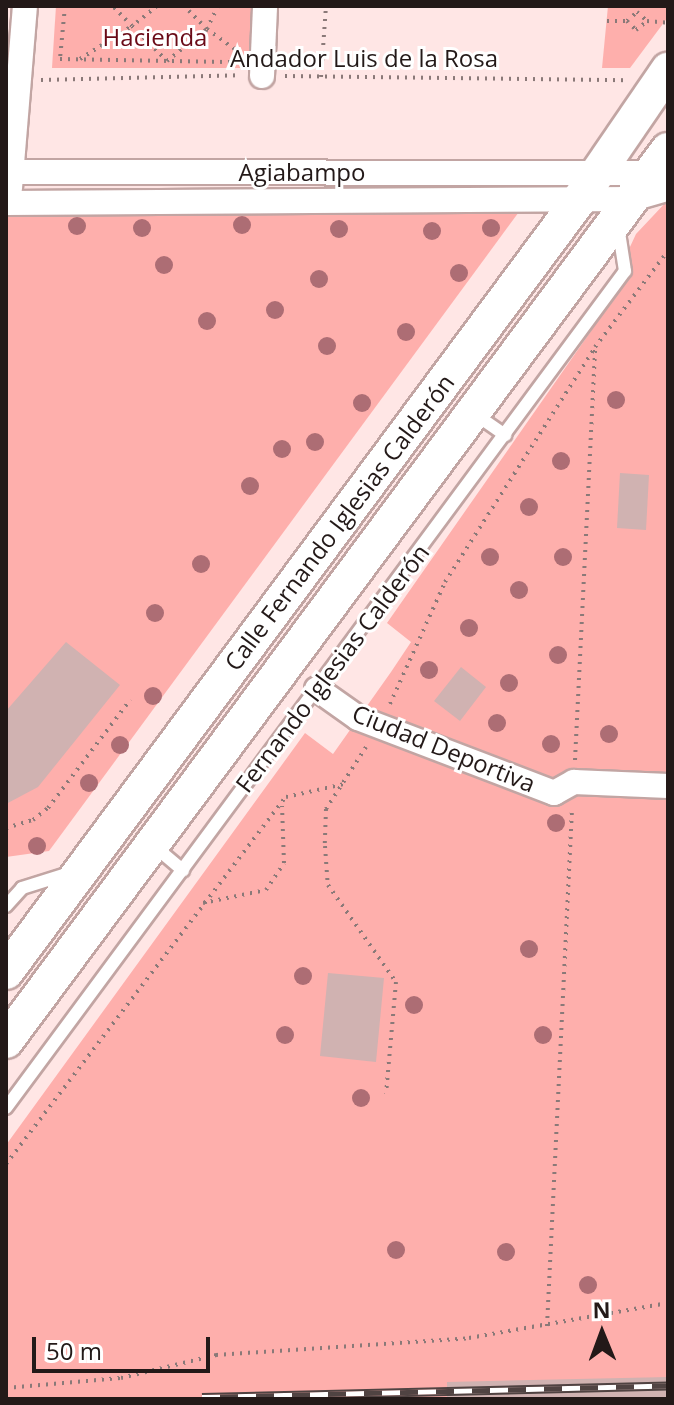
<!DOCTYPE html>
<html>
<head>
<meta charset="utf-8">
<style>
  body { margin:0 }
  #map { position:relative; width:674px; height:1405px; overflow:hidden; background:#ffe6e5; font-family:"Open Sans",sans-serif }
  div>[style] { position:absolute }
  .green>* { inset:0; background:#feafac }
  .building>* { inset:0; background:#d0b2b1 }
  .path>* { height:4px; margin-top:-2px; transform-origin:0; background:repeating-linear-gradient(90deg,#8a7978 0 2px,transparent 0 8px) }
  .roads { filter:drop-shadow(2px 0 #c2a5a3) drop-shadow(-2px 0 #c2a5a3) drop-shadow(0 2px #c2a5a3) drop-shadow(0 -2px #c2a5a3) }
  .lane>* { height:12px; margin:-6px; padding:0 6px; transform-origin:6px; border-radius:6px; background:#fff }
  .street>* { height:24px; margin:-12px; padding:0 12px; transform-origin:12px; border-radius:12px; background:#fff }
  .secondary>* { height:34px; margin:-17px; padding:0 17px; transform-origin:17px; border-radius:17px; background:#fff }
  .rail>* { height:9px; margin-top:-4.5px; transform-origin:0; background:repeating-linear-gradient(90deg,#fff 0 18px,#504342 0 36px); box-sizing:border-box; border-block:2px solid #504342 }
  .trees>* { width:18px; height:18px; margin:-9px; border-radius:50%; background:#ad6d74 }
  span { translate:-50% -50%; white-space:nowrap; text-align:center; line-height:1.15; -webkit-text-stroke:6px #fff; paint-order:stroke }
  .park-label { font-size:24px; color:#6a0a17 }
  .street-label { font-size:24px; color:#231918 }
  .frame { position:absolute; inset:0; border:8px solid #231918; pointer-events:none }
  .north { position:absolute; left:562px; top:1293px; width:80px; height:80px; -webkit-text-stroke:6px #fff; paint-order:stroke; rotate:359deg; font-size:22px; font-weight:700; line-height:32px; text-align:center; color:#231918 }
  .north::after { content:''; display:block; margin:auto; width:28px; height:36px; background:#231918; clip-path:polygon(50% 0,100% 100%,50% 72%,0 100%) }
  .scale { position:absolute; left:32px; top:1337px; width:178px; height:36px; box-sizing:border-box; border:4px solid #231918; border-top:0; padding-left:10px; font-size:24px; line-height:28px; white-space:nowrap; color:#231918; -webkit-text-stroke:6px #fff; paint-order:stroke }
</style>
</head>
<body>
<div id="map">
  <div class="green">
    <div style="clip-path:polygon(56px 6px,259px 6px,256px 68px,52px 68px)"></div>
    <div style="clip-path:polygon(608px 6px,668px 6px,668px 17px,630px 68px,602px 68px)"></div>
    <div style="clip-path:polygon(668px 200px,668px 1399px,6px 1399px,6px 1145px,305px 733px,333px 754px,391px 672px,411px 642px,387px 623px,591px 331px,636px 234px)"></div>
    <div style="clip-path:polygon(527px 201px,49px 851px,6px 857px,6px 209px)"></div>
  </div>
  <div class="building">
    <div style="clip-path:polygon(620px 473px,649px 475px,646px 530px,617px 528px)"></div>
    <div style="clip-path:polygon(66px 642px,120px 685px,38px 787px,6px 804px,6px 711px)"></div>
    <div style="clip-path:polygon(461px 667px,486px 687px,460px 721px,434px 701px)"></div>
    <div style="clip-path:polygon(328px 973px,384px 978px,376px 1062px,320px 1056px)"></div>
    <div style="clip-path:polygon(668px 1377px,668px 1399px,447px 1399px,447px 1382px)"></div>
  </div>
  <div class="path">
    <div style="left:65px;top:6px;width:53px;rotate:95.4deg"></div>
    <div style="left:60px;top:59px;width:180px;rotate:1deg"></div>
    <div style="left:157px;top:6px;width:32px;rotate:141deg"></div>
    <div style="left:132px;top:26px;width:49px;rotate:45deg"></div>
    <div style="left:167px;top:61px;width:51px;rotate:-38.7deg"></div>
    <div style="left:207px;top:29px;width:33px;rotate:-135deg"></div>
    <div style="left:218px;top:6px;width:25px;rotate:116deg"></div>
    <div style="left:207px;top:29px;width:41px;rotate:36deg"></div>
    <div style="left:607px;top:21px;width:20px"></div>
    <div style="left:627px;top:21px;width:13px;rotate:-42deg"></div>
    <div style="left:637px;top:12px;width:13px;rotate:42deg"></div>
    <div style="left:647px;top:21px;width:21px;rotate:5deg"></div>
    <div style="left:627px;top:21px;width:13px;rotate:45deg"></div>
    <div style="left:636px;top:30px;width:14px;rotate:-39deg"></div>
    <div style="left:80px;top:59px;width:62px;rotate:-32.4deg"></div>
    <div style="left:132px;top:26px;width:28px;rotate:-134deg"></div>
    <div style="left:285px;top:76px;width:343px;rotate:0.7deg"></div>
    <div style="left:321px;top:77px;width:71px;rotate:-86deg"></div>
    <div style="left:41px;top:80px;width:199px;rotate:-1.4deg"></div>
    <div style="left:390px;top:704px;width:134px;rotate:-65.7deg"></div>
    <div style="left:445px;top:582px;width:279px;rotate:-57.4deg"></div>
    <div style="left:595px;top:347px;width:121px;rotate:-52.8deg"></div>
    <div style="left:366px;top:747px;width:74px;rotate:122.8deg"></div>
    <div style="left:326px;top:809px;width:37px;rotate:92deg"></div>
    <div style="left:325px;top:846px;width:39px;rotate:86deg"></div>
    <div style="left:328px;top:885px;width:118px;rotate:55deg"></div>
    <div style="left:396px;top:982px;width:112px;rotate:95.1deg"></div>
    <div style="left:575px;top:760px;width:413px;rotate:-87.2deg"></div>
    <div style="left:6px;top:828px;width:28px;rotate:-17deg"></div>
    <div style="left:33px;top:820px;width:19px;rotate:-39deg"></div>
    <div style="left:48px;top:808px;width:136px;rotate:-52.8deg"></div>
    <div style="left:203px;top:903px;width:64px;rotate:-11.7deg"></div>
    <div style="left:266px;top:890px;width:32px;rotate:-56deg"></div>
    <div style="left:284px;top:863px;width:57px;rotate:-92deg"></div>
    <div style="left:6px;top:1164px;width:462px;rotate:-52.7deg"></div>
    <div style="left:286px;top:797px;width:59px;rotate:-12.6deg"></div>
    <div style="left:547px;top:1326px;width:518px;rotate:-87.23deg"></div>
    <div style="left:6px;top:1388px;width:115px;rotate:-5deg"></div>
    <div style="left:121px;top:1378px;width:98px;rotate:-13.6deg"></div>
    <div style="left:216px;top:1355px;width:254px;rotate:-3.8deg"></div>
    <div style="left:469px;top:1338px;width:202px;rotate:-10deg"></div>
  </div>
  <div class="roads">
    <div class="lane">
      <div style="left:475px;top:414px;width:37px;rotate:35deg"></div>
      <div style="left:154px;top:846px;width:38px;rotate:40deg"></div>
      <div style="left:6px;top:906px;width:24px;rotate:-48deg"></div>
      <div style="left:22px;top:888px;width:50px;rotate:-17.4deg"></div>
      <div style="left:6px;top:1108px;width:1041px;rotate:-53.52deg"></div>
      <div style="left:625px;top:271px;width:46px;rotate:-98.8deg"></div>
    </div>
    <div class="street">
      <div style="left:262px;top:76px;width:70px;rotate:-87.5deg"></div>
      <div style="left:6px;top:172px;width:658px;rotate:0.09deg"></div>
      <div style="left:10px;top:188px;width:183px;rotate:-85.3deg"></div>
      <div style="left:6px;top:203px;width:626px;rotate:-0.37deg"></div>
      <div style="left:632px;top:199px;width:37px;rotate:-16deg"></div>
      <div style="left:317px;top:689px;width:50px;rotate:35.3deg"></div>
      <div style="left:358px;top:718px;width:210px;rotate:20.9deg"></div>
      <div style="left:554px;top:793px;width:23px;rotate:-29deg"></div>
      <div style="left:574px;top:782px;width:94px;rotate:2.4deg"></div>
    </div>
    <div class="secondary">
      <div style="left:6px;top:972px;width:961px;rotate:-53.42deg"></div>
      <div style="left:579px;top:200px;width:158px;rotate:-55.6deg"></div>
      <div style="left:6px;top:1041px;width:1110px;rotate:-53.39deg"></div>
    </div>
  </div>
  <div class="rail">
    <div style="left:202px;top:1397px;width:466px;rotate:-1.4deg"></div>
  </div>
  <div class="trees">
    <div style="left:242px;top:225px"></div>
    <div style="left:77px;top:226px"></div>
    <div style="left:142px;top:228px"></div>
    <div style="left:491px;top:228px"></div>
    <div style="left:339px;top:229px"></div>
    <div style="left:432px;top:231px"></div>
    <div style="left:164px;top:265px"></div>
    <div style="left:459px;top:273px"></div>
    <div style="left:319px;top:279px"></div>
    <div style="left:275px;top:310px"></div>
    <div style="left:207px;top:321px"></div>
    <div style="left:406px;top:332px"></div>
    <div style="left:327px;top:346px"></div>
    <div style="left:616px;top:400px"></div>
    <div style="left:362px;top:403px"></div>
    <div style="left:315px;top:442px"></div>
    <div style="left:282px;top:449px"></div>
    <div style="left:561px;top:461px"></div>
    <div style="left:250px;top:486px"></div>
    <div style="left:529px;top:507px"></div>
    <div style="left:490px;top:557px"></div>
    <div style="left:563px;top:557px"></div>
    <div style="left:201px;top:564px"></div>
    <div style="left:519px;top:590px"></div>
    <div style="left:155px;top:613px"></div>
    <div style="left:469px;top:628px"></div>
    <div style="left:558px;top:655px"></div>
    <div style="left:429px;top:670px"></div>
    <div style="left:509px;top:683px"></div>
    <div style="left:153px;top:696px"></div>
    <div style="left:497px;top:723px"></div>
    <div style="left:609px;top:734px"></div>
    <div style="left:551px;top:744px"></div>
    <div style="left:120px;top:745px"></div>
    <div style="left:89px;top:783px"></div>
    <div style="left:556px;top:823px"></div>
    <div style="left:37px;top:846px"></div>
    <div style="left:529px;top:949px"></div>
    <div style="left:303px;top:976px"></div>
    <div style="left:414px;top:1005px"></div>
    <div style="left:285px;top:1035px"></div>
    <div style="left:543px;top:1035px"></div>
    <div style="left:361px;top:1098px"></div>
    <div style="left:396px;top:1250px"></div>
    <div style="left:506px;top:1252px"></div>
    <div style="left:588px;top:1285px"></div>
  </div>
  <div class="park-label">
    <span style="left:155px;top:37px">Hacienda</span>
  </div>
  <div class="street-label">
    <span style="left:364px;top:58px">Andador Luis de la Rosa</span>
    <span style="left:302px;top:172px">Agiabampo</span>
    <span style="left:339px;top:522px;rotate:-53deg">Calle Fernando Iglesias Calderón</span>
    <span style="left:332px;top:668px;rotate:-53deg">Fernando Iglesias Calderón</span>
    <span style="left:444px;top:748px;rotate:22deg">Ciudad Deportiva</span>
  </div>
  <div class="frame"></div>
  <div class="north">N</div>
  <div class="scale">50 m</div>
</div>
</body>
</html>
